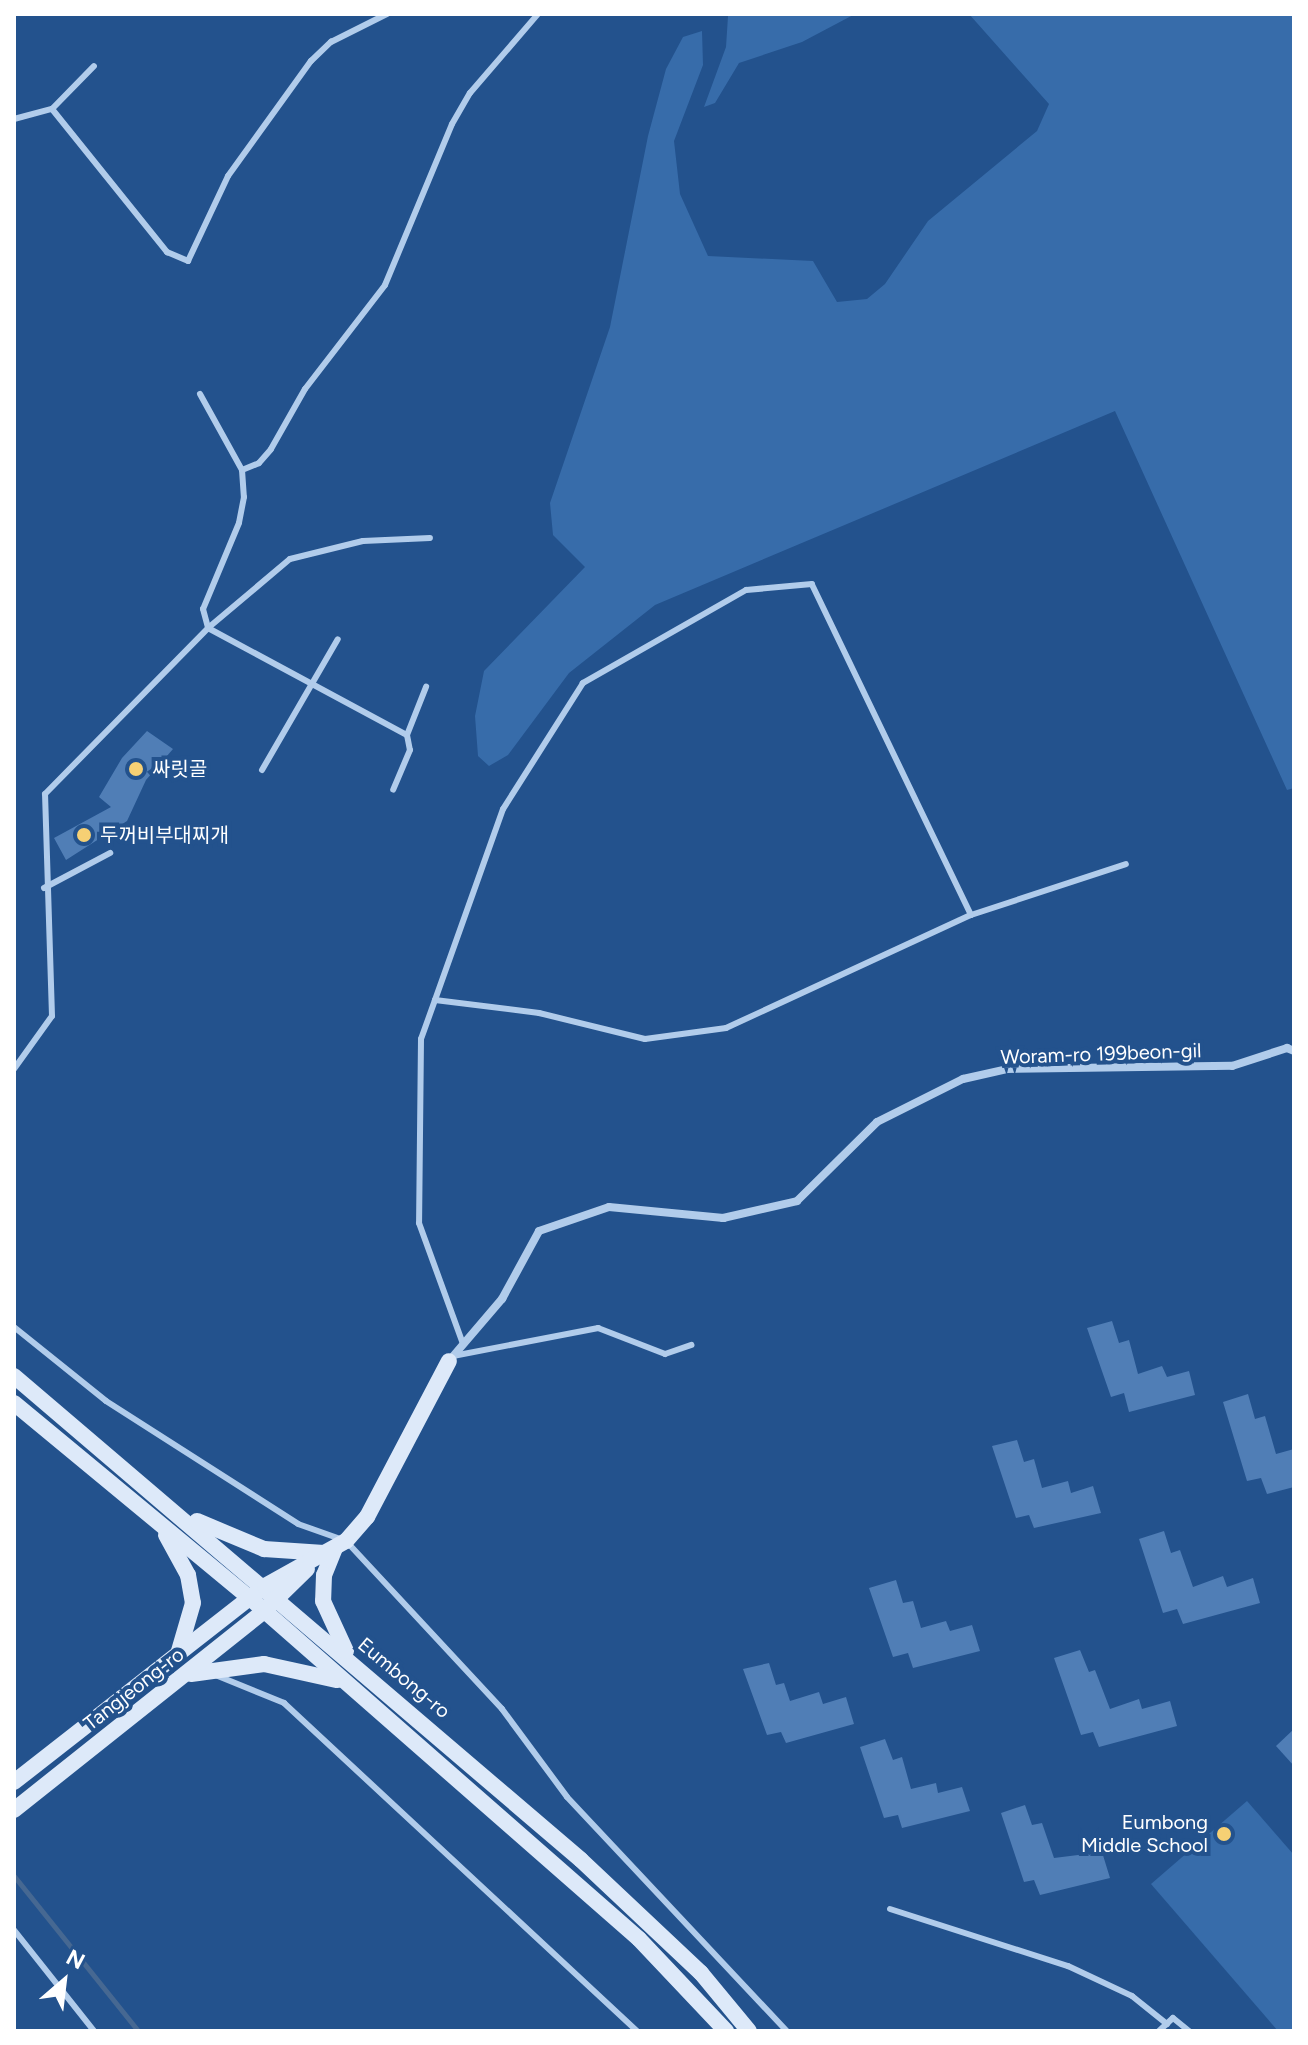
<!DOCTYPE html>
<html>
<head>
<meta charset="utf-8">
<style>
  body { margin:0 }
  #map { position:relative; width:1308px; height:2045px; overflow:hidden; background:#23528d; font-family:Figtree,"Noto Sans KR",sans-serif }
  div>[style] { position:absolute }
  .green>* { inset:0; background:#376caa }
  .stream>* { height:5px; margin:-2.5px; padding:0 2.5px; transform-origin:2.5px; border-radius:2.5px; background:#466892 }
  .building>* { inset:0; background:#507eb6 }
  .lane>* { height:6px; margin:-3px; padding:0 3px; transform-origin:3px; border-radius:3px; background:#b1cceb }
  .street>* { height:8px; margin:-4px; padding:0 4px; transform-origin:4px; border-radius:4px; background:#b1cceb }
  .secondary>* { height:16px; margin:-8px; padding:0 8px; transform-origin:8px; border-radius:8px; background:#dde9f9 }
  .dots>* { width:22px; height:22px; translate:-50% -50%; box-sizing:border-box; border:4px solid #23528d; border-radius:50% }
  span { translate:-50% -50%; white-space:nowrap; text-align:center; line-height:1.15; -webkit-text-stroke:8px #23528d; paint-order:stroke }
  .poi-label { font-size:20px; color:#fff }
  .left { translate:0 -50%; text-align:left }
  .right { translate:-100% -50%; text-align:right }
  .street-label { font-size:20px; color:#fff }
  .frame { position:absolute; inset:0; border:16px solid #fff; pointer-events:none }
  .north { position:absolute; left:24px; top:1941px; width:80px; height:80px; -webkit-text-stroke:6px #23528d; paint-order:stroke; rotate:28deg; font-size:22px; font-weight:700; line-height:32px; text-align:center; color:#fff }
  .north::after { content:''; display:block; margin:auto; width:28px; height:36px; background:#fff; clip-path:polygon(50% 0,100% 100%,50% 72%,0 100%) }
</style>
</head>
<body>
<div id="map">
  <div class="green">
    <div style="clip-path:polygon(735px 14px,855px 14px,802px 42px,739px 63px,715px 103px,704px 107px,726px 47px,728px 16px)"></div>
    <div style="clip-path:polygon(969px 14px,1294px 14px,1294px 788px,1287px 790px,1115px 411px,655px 605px,569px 673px,508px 755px,489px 766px,478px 756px,475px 716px,484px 671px,585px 567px,553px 535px,550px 503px,610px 327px,648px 136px,666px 69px,683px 37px,702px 31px,703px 65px,674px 141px,680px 194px,708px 256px,813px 261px,837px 302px,867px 299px,885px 284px,928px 221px,1037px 131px,1049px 104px)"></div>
    <div style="clip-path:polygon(1247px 1801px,1294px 1855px,1294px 2031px,1278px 2031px,1151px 1884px)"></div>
  </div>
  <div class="stream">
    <div style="left:14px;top:1876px;width:198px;rotate:51.3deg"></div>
  </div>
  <div class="building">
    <div style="clip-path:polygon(147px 731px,173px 749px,146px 780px,127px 821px,66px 860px,54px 838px,111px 807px,99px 797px,122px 758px)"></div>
    <div style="clip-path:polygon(1112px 1321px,1119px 1343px,1129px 1340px,1138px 1374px,1162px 1366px,1167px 1377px,1189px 1371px,1195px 1395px,1129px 1412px,1124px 1393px,1111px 1397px,1087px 1328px)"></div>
    <div style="clip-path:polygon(1248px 1394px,1255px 1419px,1265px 1416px,1276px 1454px,1294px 1449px,1294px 1487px,1267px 1494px,1261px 1478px,1247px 1481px,1223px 1402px)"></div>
    <div style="clip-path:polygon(1017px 1440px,1024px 1462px,1034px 1459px,1042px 1488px,1068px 1481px,1071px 1493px,1093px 1486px,1101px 1513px,1034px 1528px,1029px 1515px,1016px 1518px,992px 1446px)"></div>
    <div style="clip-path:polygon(1164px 1531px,1171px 1553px,1180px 1550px,1193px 1587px,1223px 1576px,1227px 1587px,1253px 1578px,1260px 1603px,1183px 1624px,1177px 1609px,1163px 1613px,1139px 1539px)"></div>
    <div style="clip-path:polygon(896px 1580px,903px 1603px,913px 1601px,921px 1628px,946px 1621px,950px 1631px,972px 1625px,980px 1651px,913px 1668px,908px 1653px,893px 1657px,869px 1588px)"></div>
    <div style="clip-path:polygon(1080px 1650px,1089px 1672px,1095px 1670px,1110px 1709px,1139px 1699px,1142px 1709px,1170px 1701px,1177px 1726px,1099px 1747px,1093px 1732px,1081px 1735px,1054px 1658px)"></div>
    <div style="clip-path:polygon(769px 1663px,776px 1685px,784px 1683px,790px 1701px,819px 1692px,823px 1704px,846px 1697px,854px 1724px,786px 1743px,781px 1732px,767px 1735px,743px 1669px)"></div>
    <div style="clip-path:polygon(1294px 1729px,1294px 1766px,1276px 1746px)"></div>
    <div style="clip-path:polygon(885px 1739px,893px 1760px,902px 1757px,911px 1789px,936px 1783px,938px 1793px,962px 1787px,970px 1811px,902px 1828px,898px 1815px,884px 1818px,860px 1747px)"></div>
    <div style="clip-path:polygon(1025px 1805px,1032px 1825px,1042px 1823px,1054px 1858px,1102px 1852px,1110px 1878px,1040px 1895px,1034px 1880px,1024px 1882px,1001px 1813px)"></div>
  </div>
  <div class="lane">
    <div style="left:52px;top:109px;width:184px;rotate:51.2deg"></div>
    <div style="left:167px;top:252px;width:23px;rotate:23deg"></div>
    <div style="left:188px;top:261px;width:94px;rotate:-64.8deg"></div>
    <div style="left:228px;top:176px;width:142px;rotate:-54.2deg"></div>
    <div style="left:311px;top:61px;width:28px;rotate:-44deg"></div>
    <div style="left:331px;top:42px;width:63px;rotate:-26.6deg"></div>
    <div style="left:14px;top:119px;width:39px;rotate:-15deg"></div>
    <div style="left:52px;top:109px;width:60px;rotate:-45.7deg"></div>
    <div style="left:200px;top:394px;width:87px;rotate:61.1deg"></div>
    <div style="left:242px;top:470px;width:27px;rotate:86deg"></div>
    <div style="left:244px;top:497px;width:26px;rotate:101deg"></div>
    <div style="left:239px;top:523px;width:93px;rotate:112.7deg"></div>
    <div style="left:203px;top:609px;width:20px;rotate:75deg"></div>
    <div style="left:208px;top:628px;width:107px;rotate:-40.1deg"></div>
    <div style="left:290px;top:559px;width:75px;rotate:-13.9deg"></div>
    <div style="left:363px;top:541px;width:67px;rotate:-2.6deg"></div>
    <div style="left:242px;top:470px;width:18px;rotate:-22deg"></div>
    <div style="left:259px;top:463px;width:18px;rotate:-49deg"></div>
    <div style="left:271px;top:449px;width:69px;rotate:-60.5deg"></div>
    <div style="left:305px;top:389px;width:131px;rotate:-52.4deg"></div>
    <div style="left:385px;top:285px;width:174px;rotate:-67.4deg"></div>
    <div style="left:452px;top:124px;width:36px;rotate:-60deg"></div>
    <div style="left:470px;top:93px;width:104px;rotate:-49.3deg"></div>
    <div style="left:407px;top:735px;width:52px;rotate:-68.4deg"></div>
    <div style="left:262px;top:770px;width:151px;rotate:-59.9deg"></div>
    <div style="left:44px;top:888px;width:75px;rotate:-27.9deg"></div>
    <div style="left:971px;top:915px;width:163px;rotate:-18.2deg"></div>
    <div style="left:435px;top:1000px;width:105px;rotate:7.1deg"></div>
    <div style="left:539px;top:1013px;width:109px;rotate:13.8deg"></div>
    <div style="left:645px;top:1039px;width:82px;rotate:-7.7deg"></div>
    <div style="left:726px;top:1028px;width:270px;rotate:-24.8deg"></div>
    <div style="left:971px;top:915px;width:367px;rotate:-115.7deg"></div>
    <div style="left:812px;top:584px;width:66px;rotate:174.8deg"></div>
    <div style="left:746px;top:590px;width:188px;rotate:150.3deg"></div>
    <div style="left:583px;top:683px;width:149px;rotate:122.4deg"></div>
    <div style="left:503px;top:809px;width:203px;rotate:109.6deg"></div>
    <div style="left:435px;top:1000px;width:41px;rotate:109.7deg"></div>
    <div style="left:421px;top:1039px;width:184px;rotate:90.6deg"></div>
    <div style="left:419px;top:1223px;width:129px;rotate:70deg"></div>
    <div style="left:14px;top:1069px;width:65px;rotate:-54.4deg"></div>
    <div style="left:52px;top:1016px;width:222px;rotate:-91.8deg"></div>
    <div style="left:45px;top:794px;width:233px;rotate:-45.5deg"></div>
    <div style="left:208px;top:628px;width:226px;rotate:28.3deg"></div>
    <div style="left:407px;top:735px;width:15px;rotate:79deg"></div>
    <div style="left:410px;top:750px;width:43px;rotate:113deg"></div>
    <div style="left:14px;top:1327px;width:118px;rotate:38.8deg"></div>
    <div style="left:106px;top:1401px;width:228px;rotate:32.6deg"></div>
    <div style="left:298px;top:1524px;width:51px;rotate:19.5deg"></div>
    <div style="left:346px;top:1541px;width:229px;rotate:47.1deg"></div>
    <div style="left:502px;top:1709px;width:109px;rotate:53.5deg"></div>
    <div style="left:567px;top:1797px;width:321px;rotate:46.8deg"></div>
    <div style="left:453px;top:1356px;width:148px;rotate:-10.9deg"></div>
    <div style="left:598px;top:1328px;width:72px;rotate:21.2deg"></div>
    <div style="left:665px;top:1354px;width:28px;rotate:-19deg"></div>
    <div style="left:213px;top:1674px;width:77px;rotate:22.2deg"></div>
    <div style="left:284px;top:1703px;width:482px;rotate:42.9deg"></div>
    <div style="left:890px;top:1909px;width:187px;rotate:17.8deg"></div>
    <div style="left:1068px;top:1966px;width:71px;rotate:25.1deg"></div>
    <div style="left:1132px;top:1996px;width:45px;rotate:38.7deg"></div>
    <div style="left:14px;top:1930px;width:129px;rotate:51.6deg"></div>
    <div style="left:1159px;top:2031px;width:19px;rotate:-43deg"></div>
    <div style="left:1173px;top:2018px;width:21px;rotate:39deg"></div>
  </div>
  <div class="street">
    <div style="left:449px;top:1361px;width:82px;rotate:-49.5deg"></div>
    <div style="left:502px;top:1299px;width:77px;rotate:-61.4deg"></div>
    <div style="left:539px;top:1231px;width:74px;rotate:-18.9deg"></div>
    <div style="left:609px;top:1207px;width:115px;rotate:5.5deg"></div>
    <div style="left:723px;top:1218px;width:76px;rotate:-12.9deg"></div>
    <div style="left:797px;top:1201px;width:112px;rotate:-44.6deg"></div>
    <div style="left:877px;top:1122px;width:96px;rotate:-26.6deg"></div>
    <div style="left:963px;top:1079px;width:45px;rotate:-12.8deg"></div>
    <div style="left:1007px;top:1069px;width:225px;rotate:-0.8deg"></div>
    <div style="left:1232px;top:1066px;width:58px;rotate:-18.1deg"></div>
    <div style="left:1287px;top:1048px;width:8px;rotate:23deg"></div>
  </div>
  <div class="secondary">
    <div style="left:14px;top:1376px;width:745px;rotate:40.48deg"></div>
    <div style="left:581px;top:1860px;width:165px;rotate:43.3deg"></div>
    <div style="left:701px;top:1973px;width:75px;rotate:50.4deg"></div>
    <div style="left:14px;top:1403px;width:306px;rotate:39.6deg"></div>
    <div style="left:250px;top:1598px;width:517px;rotate:41.24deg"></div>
    <div style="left:639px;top:1939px;width:127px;rotate:46.6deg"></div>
    <div style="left:197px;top:1521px;width:73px;rotate:22.7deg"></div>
    <div style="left:264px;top:1549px;width:60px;rotate:3.8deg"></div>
    <div style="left:166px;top:1535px;width:46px;rotate:61.2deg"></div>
    <div style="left:188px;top:1575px;width:28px;rotate:80deg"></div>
    <div style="left:193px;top:1603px;width:50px;rotate:106.3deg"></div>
    <div style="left:335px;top:1548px;width:29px;rotate:112deg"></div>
    <div style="left:324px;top:1575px;width:26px;rotate:92deg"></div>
    <div style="left:323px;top:1601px;width:55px;rotate:65.3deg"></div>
    <div style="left:191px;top:1674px;width:74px;rotate:-7.8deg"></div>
    <div style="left:264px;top:1664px;width:75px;rotate:12.4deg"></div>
    <div style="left:14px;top:1782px;width:318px;rotate:-38deg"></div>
    <div style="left:265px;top:1586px;width:93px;rotate:-29.1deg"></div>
    <div style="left:346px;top:1541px;width:32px;rotate:-49deg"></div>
    <div style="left:367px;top:1517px;width:176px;rotate:-62.3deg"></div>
    <div style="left:14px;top:1810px;width:320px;rotate:-38.5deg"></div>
    <div style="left:264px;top:1611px;width:60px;rotate:-44.3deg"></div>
  </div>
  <div class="dots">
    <div style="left:136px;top:769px;background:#f6d074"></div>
    <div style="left:84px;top:835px;background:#f6d074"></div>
    <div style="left:1224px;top:1834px;background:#f6d074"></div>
  </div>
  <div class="poi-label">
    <span class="left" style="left:152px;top:769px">싸릿골</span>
    <span class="left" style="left:100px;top:835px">두꺼비부대찌개</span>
    <span class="right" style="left:1208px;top:1834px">Eumbong<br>Middle School</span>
  </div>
  <div class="street-label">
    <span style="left:1101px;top:1054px;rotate:-2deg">Woram-ro 199beon-gil</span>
    <span style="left:404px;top:1678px;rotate:40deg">Eumbong-ro</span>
    <span style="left:134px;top:1689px;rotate:-38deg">Tangjeong-ro</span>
  </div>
  <div class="frame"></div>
  <div class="north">N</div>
</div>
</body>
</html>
